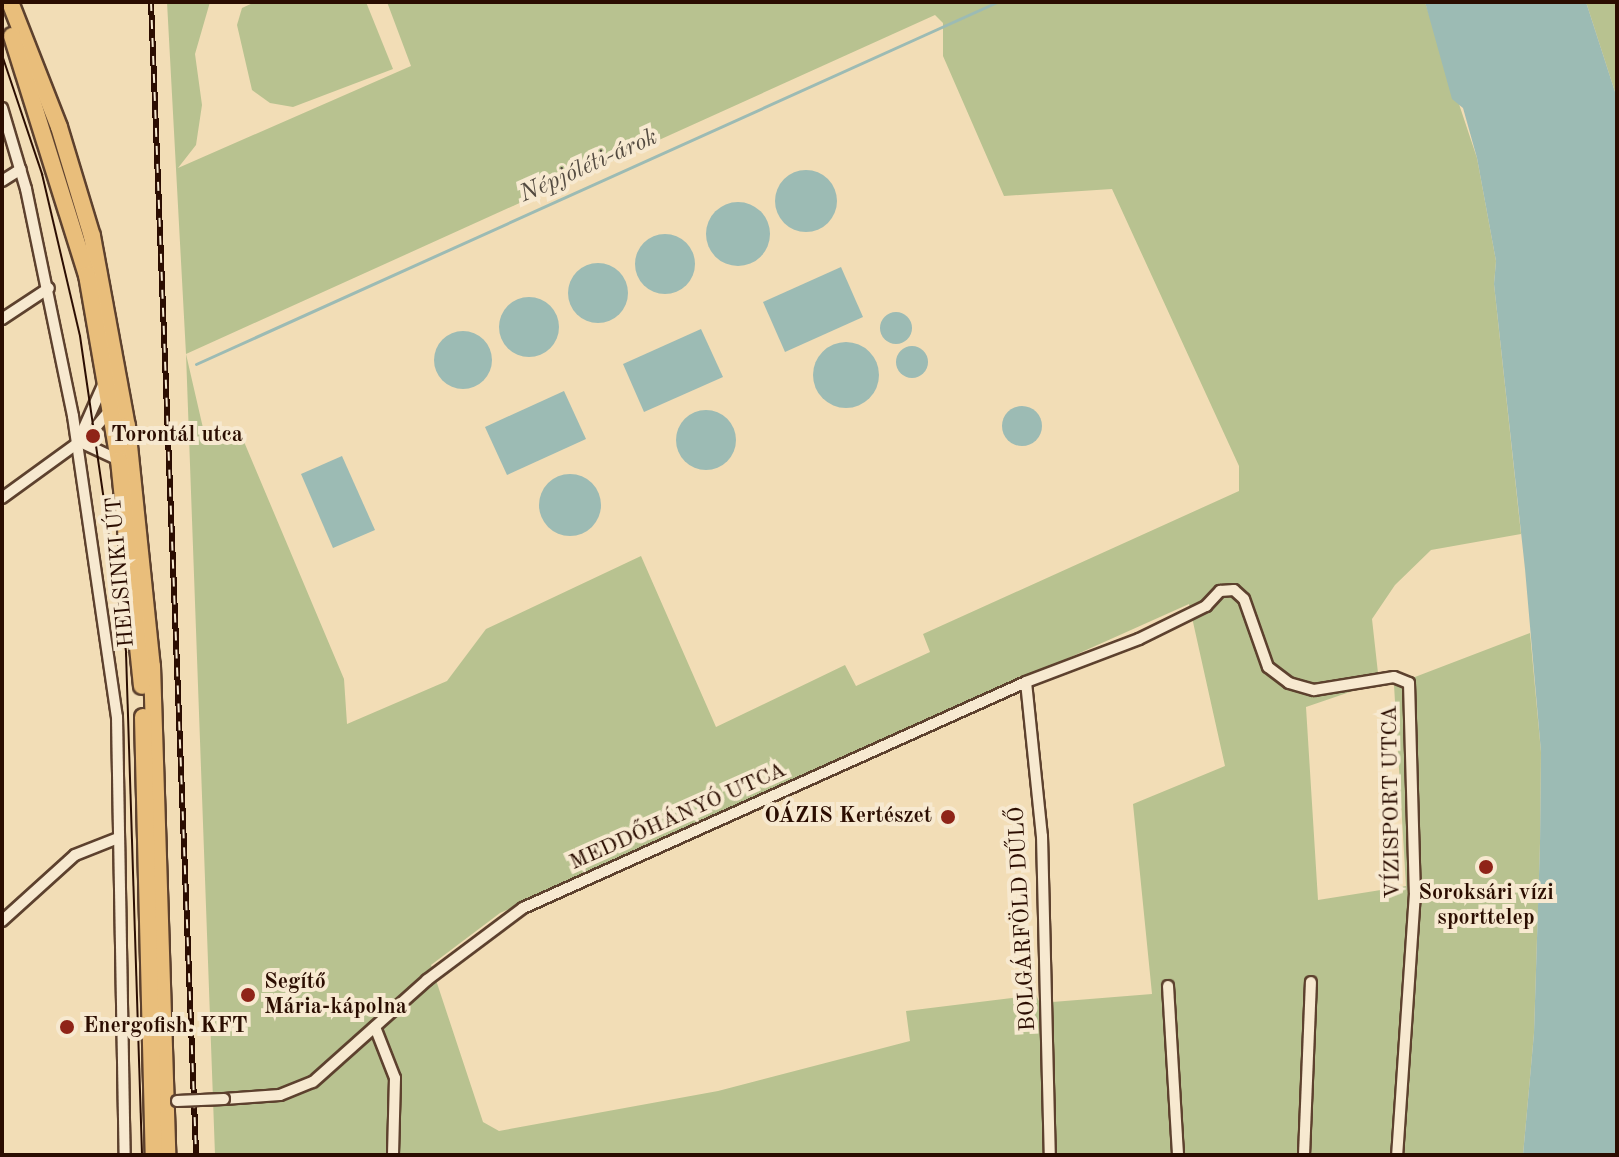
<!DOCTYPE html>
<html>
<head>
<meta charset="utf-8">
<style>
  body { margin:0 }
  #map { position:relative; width:1619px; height:1157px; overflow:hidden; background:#f2ddb6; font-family:"Old Standard TT",serif }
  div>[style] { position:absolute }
  .green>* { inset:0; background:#b8c290 }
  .water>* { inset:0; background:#9cbbb4 }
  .round { border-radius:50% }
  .stream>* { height:3px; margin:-1.5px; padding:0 1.5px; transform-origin:1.5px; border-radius:1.5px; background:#9cbbb4 }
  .roads { filter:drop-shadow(2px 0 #5d412e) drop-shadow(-2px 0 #5d412e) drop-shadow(0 2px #5d412e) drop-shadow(0 -2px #5d412e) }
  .street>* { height:10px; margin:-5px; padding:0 5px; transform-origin:5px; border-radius:5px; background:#f7e9d0 }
  .primary>* { height:16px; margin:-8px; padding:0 8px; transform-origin:8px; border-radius:8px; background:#e9be7b }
  .tram>* { height:2px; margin:-1px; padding:0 1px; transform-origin:1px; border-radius:1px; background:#2b0d01 }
  .rail>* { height:6px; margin-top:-3px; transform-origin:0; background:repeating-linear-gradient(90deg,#f7e9d0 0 9px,#2b0d01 0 18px); box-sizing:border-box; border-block:2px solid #2b0d01 }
  .bridges { filter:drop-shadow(2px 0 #5d412e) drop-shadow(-2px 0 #5d412e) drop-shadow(0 2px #5d412e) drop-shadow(0 -2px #5d412e) }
  .street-bridge>* { height:10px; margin:-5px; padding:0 5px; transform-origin:5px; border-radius:5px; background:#f7e9d0 }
  .dots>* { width:22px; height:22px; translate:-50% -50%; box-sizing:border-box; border:4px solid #f7e9d0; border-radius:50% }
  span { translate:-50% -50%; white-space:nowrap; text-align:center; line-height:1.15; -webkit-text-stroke:8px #f7e9d0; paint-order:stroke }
  .poi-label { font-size:22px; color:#2b0d01; font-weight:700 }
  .left { translate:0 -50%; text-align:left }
  .right { translate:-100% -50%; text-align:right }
  .street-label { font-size:22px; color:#2b0d01 }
  .water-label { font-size:24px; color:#534a40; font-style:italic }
  .frame { position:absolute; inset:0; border:4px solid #2b0d01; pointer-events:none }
</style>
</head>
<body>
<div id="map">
  <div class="green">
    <div style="clip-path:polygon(evenodd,167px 2px,210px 2px,195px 54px,202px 105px,196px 145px,178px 168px,411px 66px,387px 2px,1425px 2px,1477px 158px,1496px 261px,1494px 284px,1521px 534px,1431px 550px,1395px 585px,1372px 619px,1379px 682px,1306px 707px,1318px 900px,1406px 886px,1394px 685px,1530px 633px,1541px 752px,1540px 843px,1534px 1033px,1523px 1155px,215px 1155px,186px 354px,167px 2px,935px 15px,943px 23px,943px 56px,1004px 196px,1112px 189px,1239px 466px,1239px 491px,923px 634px,930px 652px,856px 686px,845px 665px,716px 727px,641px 556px,486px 629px,447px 681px,347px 724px,344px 679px,242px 437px,203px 428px,186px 354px,935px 15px,167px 2px,1189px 604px,1225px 766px,1133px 804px,1152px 994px,1040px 1003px,1036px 995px,906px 1011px,910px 1041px,718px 1091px,499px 1131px,483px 1122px,431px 965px,500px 913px,1189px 604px)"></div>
    <div style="clip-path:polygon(255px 2px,366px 2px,393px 69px,293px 107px,270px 103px,252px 90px,237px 25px,242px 8px)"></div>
    <div style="clip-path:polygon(1586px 2px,1617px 2px,1617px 98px)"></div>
  </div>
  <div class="water">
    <div style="clip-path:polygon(1425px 2px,1586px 2px,1617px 98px,1617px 1155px,1523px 1155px,1534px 1033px,1540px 843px,1541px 752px,1525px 569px,1494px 284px,1496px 261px,1477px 158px,1463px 108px,1452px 99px)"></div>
    <div class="round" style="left:775px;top:170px;width:62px;height:62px"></div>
    <div class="round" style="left:706px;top:202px;width:64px;height:64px"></div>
    <div class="round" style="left:635px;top:234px;width:60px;height:60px"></div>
    <div class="round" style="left:568px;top:263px;width:60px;height:60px"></div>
    <div style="clip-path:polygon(841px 267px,863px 317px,785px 352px,763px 302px)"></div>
    <div class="round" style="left:499px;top:297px;width:60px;height:60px"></div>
    <div class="round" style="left:880px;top:312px;width:32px;height:32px"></div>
    <div style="clip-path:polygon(701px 329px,723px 377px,644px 412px,623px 364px)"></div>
    <div class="round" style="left:434px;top:331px;width:58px;height:58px"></div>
    <div class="round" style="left:813px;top:342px;width:66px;height:66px"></div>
    <div class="round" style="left:896px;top:346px;width:32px;height:32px"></div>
    <div style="clip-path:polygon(564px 391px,586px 439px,507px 475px,485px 427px)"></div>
    <div class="round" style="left:1002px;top:406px;width:40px;height:40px"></div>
    <div class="round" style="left:676px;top:410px;width:60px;height:60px"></div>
    <div style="clip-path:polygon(342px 456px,375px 530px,333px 548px,301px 474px)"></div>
    <div class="round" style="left:539px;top:474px;width:62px;height:62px"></div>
  </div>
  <div class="stream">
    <div style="left:196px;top:364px;width:879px;rotate:-24.32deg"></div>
  </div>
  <div class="roads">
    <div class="street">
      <div style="left:2px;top:108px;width:84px;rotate:73.5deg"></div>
      <div style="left:26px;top:189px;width:232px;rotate:78.3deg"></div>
      <div style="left:73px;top:416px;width:304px;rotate:81.7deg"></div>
      <div style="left:117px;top:717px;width:438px;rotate:89deg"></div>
      <div style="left:2px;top:181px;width:22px;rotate:-32deg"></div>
      <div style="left:2px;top:319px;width:56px;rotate:-33.4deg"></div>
      <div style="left:79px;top:439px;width:59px;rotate:-66deg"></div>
      <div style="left:78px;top:441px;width:45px;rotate:24.9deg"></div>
      <div style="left:2px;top:498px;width:109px;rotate:-36deg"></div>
      <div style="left:90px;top:434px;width:33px;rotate:-50deg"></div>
      <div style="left:1026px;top:682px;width:155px;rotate:84.1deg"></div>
      <div style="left:1042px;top:836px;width:319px;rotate:88.6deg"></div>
      <div style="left:2px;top:921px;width:98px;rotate:-42.1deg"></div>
      <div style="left:75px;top:855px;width:46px;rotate:-21.6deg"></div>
      <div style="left:1168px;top:986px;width:169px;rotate:86.6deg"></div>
      <div style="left:375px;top:1027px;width:55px;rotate:68.6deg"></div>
      <div style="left:395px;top:1078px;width:77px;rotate:91.5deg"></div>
      <div style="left:224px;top:1099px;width:56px;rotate:-4.1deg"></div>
      <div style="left:280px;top:1095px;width:35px;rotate:-22deg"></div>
      <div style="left:313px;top:1082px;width:153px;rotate:-41.8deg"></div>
      <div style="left:427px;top:980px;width:120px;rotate:-36.9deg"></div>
      <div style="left:523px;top:908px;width:551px;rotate:-24.19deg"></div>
      <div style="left:1026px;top:682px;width:121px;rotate:-20.8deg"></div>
      <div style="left:1139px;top:639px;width:75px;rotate:-26.2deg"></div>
      <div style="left:1206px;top:606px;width:21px;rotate:-47deg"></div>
      <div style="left:1220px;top:591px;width:14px;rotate:-4deg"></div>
      <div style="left:1234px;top:590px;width:13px;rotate:42deg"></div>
      <div style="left:1244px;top:599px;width:72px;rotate:70.6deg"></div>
      <div style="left:1268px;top:667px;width:26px;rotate:37deg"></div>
      <div style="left:1289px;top:683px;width:26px;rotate:16deg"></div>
      <div style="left:1314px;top:690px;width:81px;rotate:-9.2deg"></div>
      <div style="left:1394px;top:677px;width:16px;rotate:22deg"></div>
      <div style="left:1409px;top:683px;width:210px;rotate:88.4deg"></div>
      <div style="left:1415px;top:893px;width:263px;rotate:93.9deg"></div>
      <div style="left:1304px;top:1155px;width:173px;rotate:-87.7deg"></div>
    </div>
    <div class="primary">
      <div style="left:10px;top:2px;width:134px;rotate:68.6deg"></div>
      <div style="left:59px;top:127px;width:114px;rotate:73.2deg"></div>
      <div style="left:92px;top:236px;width:193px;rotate:79.6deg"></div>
      <div style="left:127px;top:426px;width:241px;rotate:84.1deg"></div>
      <div style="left:152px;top:666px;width:489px;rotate:88.2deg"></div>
      <div style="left:12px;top:36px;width:250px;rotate:72.6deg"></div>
      <div style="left:87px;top:275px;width:188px;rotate:80.2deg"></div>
      <div style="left:119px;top:460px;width:227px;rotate:84.2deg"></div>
      <div style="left:143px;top:717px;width:438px;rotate:88.6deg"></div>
    </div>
  </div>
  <div class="tram">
    <div style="left:2px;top:55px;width:126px;rotate:71.4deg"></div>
    <div style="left:42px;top:174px;width:166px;rotate:76.8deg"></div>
    <div style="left:80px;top:336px;width:320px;rotate:81.7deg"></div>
    <div style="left:126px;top:653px;width:502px;rotate:88.17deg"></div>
  </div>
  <div class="rail">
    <div style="left:151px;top:2px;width:1154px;rotate:87.76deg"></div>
  </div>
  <div class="bridges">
    <div class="street-bridge">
      <div style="left:177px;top:1101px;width:47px;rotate:-2.4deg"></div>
    </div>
  </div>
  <div class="dots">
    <div style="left:93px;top:436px;background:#8f2418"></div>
    <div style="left:948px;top:817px;background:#8f2418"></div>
    <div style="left:1486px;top:867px;background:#8f2418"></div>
    <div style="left:248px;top:995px;background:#8f2418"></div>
    <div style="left:67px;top:1027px;background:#8f2418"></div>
  </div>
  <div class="poi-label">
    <span class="left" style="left:111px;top:436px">Torontál utca</span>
    <span class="right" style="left:932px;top:817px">OÁZIS Kertészet</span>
    <span style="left:1486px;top:906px">Soroksári vízi<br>sporttelep</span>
    <span class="left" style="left:264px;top:995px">Segítő<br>Mária-kápolna</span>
    <span class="left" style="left:83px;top:1027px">Energofish. KFT</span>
  </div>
  <div class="street-label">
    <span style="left:121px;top:572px;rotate:-95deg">HELSINKI ÚT</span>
    <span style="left:1392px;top:802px;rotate:-91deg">VÍZISPORT UTCA</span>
    <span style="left:678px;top:817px;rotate:-24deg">MEDDŐHÁNYÓ UTCA</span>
    <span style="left:1023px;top:919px;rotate:-93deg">BOLGÁRFÖLD DŰLŐ</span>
  </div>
  <div class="water-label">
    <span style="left:589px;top:167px;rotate:-24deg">Népjóléti-árok</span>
  </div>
  <div class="frame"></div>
</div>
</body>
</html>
